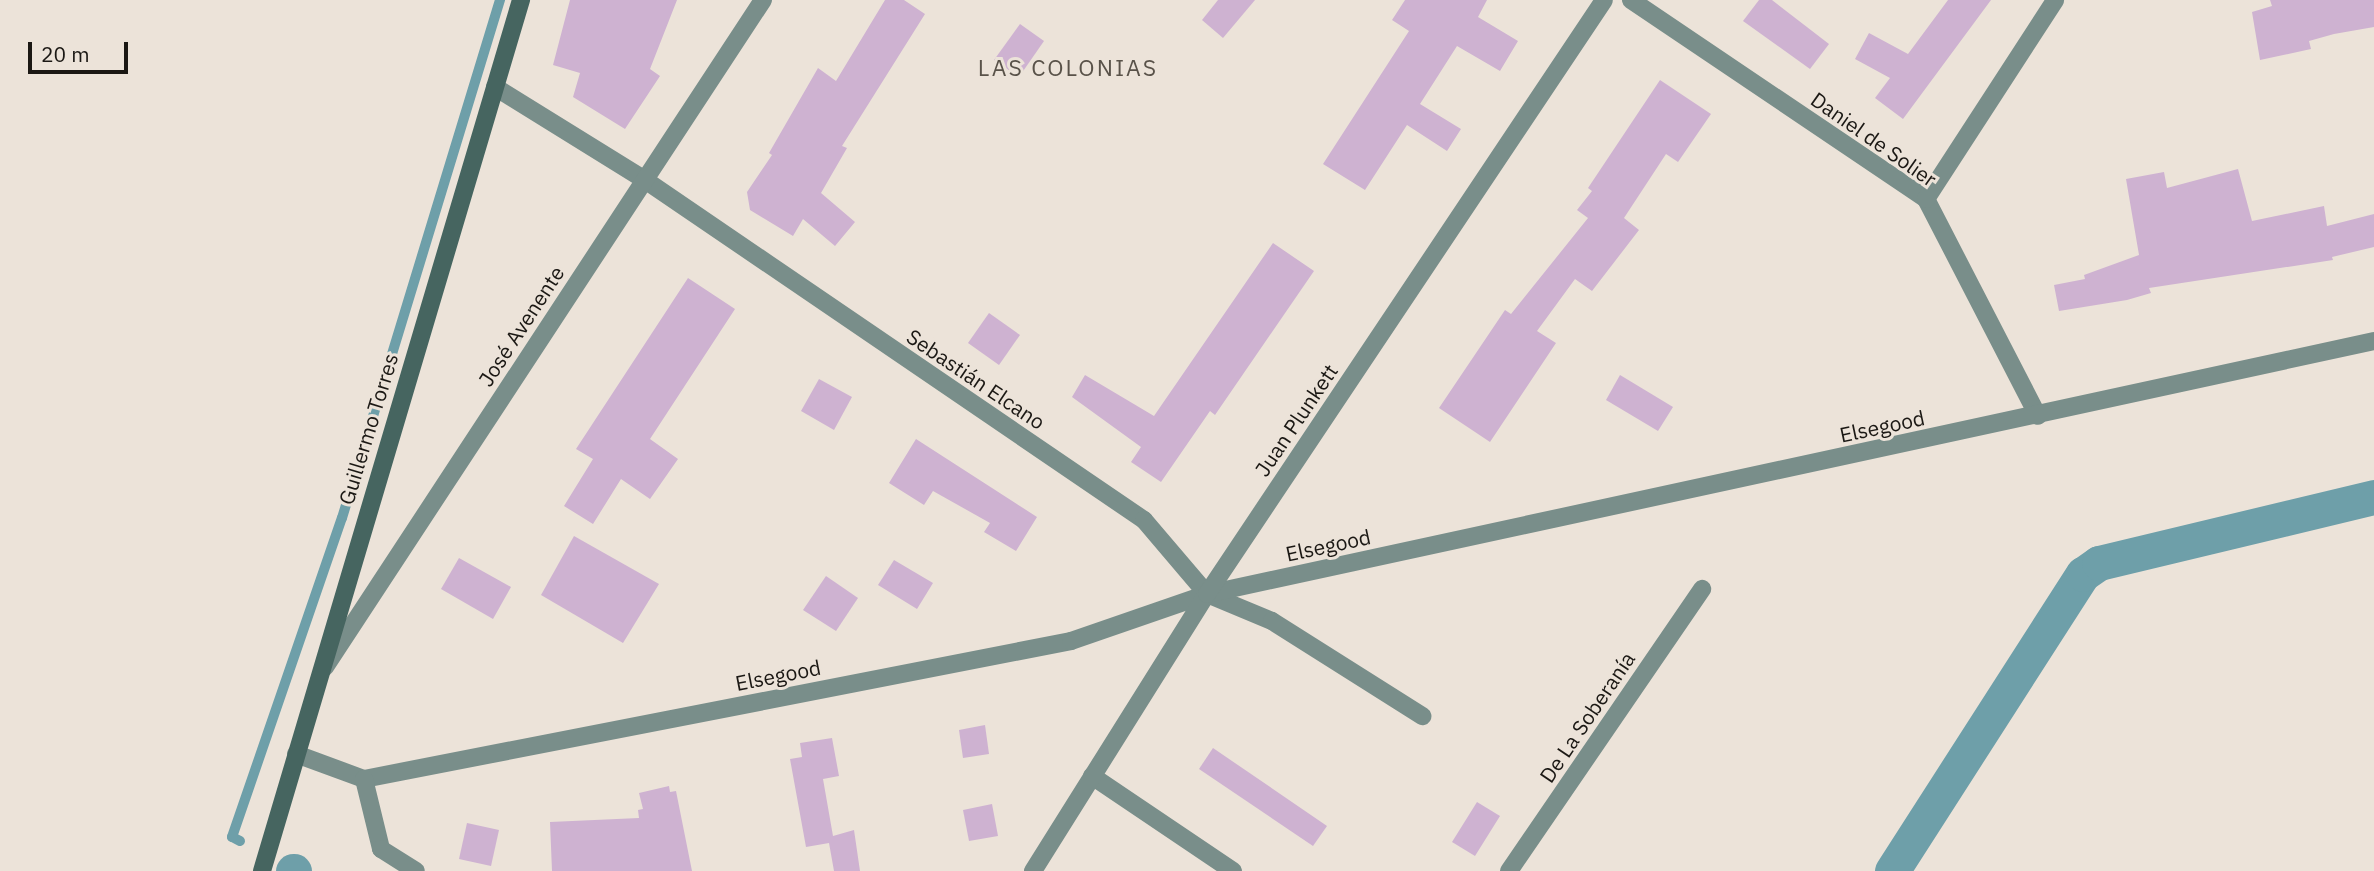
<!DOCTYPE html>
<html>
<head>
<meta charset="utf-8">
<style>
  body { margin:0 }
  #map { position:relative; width:2374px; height:871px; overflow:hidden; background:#ece3d9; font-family:"IBM Plex Sans",sans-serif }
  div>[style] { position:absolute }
  .stream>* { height:10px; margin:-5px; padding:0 5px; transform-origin:5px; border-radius:5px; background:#6e9fa9 }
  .canal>* { height:35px; margin:-17.5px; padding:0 17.5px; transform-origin:17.5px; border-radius:17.5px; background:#6e9fa9 }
  .building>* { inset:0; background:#ceb2d1 }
  .minor>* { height:18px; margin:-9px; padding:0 9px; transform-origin:9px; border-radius:9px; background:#798e8a }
  .secondary>* { height:18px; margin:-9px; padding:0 9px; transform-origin:9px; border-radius:9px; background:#466560 }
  span { translate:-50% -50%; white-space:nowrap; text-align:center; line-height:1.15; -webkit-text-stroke:6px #ece3d9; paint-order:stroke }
  .street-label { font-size:21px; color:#1b1814 }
  .neighbourhood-label { font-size:23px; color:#595249; letter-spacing:2px }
  .scale { position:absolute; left:28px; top:42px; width:100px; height:32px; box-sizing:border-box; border:4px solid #1b1814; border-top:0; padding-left:9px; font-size:21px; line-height:24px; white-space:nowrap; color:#1b1814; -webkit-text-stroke:5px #ece3d9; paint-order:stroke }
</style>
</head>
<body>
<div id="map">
  <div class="stream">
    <div style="left:240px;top:841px;width:9px;rotate:-153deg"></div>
    <div style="left:232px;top:837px;width:337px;rotate:-71deg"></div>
    <div style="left:342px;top:518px;width:542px;rotate:-73.04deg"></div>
  </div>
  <div class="canal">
    <div style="left:293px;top:871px;width:1px"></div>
    <div style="left:1892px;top:871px;width:353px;rotate:-57.3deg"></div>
    <div style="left:2083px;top:574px;width:19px;rotate:-35deg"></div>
    <div style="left:2099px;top:563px;width:283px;rotate:-13.5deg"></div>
  </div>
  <div class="building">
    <div style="clip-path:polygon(570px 0,677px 0,650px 69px,660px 76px,625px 129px,573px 97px,580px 73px,553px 65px)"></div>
    <div style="clip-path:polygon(885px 0,904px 0,925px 14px,842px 146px,847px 148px,821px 193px,855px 222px,835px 246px,803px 219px,793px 236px,750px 210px,747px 192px,772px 155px,769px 153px,818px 68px,836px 81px)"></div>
    <div style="clip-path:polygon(1218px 0,1255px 0,1223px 38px,1202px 20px)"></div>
    <div style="clip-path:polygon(1405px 0,1487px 0,1478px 17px,1518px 41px,1500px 71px,1457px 46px,1420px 104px,1461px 129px,1447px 151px,1407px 125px,1365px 190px,1323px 164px,1409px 31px,1392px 20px)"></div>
    <div style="clip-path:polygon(1759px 0,1772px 0,1829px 44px,1810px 69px,1743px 21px)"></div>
    <div style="clip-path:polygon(1948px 0,1991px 0,1903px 119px,1875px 98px,1890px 78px,1855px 59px,1869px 33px,1908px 54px)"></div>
    <div style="clip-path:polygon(2270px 0,2374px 0,2374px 27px,2334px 34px,2309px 41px,2311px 49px,2260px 60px,2252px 12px,2272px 6px)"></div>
    <div style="clip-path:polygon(1020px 24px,1044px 41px,1019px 77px,994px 60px)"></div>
    <div style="clip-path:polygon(1660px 80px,1711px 114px,1678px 162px,1666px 154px,1624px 218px,1639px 230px,1592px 291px,1575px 279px,1537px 331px,1556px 343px,1490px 442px,1439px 408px,1505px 310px,1511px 314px,1588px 218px,1577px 210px,1592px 191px,1588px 188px)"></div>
    <div style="clip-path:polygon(2238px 169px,2252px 221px,2324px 206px,2327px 226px,2374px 214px,2374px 247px,2332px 257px,2333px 260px,2149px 288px,2151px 293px,2127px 300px,2059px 311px,2054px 285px,2085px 279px,2084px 275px,2139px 255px,2126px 179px,2164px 172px,2167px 188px)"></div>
    <div style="clip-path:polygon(1273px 243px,1314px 271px,1215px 415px,1210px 411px,1161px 482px,1131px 462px,1141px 447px,1072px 397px,1085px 375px,1154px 416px)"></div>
    <div style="clip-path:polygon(688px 278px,735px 309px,650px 439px,678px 459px,650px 499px,621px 479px,593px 524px,564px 506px,593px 459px,576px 449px)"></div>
    <div style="clip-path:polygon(989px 313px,1020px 335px,999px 365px,968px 343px)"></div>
    <div style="clip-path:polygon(1620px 375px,1673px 407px,1658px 431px,1606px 400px)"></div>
    <div style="clip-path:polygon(819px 379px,852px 397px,834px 430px,801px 411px)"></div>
    <div style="clip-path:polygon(916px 439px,1037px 517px,1016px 551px,984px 532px,990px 523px,933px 491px,924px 505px,889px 483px)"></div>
    <div style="clip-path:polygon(574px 536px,659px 584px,623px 643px,541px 595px)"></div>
    <div style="clip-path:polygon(459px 558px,511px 587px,493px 619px,441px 589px)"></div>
    <div style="clip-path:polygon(894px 560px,933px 583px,917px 609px,878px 585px)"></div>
    <div style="clip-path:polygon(826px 576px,858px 598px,836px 631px,803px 610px)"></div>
    <div style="clip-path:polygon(985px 725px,989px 754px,963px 758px,959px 730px)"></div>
    <div style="clip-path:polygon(832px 738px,839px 776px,823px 779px,833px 836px,854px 830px,860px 871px,834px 871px,829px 843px,806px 847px,790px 759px,802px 757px,800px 743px)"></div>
    <div style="clip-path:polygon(1213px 748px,1327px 826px,1313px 846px,1199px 769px)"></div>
    <div style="clip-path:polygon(669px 786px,670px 792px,676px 791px,692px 871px,552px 871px,550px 822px,639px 818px,638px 810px,643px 809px,639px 793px)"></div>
    <div style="clip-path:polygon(1477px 802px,1500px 816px,1475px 856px,1452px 842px)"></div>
    <div style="clip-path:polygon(992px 804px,998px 836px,969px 841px,963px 810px)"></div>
    <div style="clip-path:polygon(467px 823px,499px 830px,491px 866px,459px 859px)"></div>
  </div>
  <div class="minor">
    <div style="left:1631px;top:0;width:356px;rotate:34deg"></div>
    <div style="left:1926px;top:199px;width:244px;rotate:62.7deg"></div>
    <div style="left:495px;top:87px;width:176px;rotate:31.8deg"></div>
    <div style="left:645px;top:180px;width:604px;rotate:34.27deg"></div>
    <div style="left:1144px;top:520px;width:97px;rotate:49.6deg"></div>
    <div style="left:1207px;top:594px;width:70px;rotate:22.6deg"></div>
    <div style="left:1272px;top:621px;width:178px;rotate:32.3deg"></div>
    <div style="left:1926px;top:199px;width:237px;rotate:-57deg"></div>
    <div style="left:325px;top:667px;width:798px;rotate:-56.71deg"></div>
    <div style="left:296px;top:754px;width:72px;rotate:20.2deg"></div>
    <div style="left:364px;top:779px;width:720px;rotate:-11.04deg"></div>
    <div style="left:1071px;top:641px;width:144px;rotate:-19.1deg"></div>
    <div style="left:1207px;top:594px;width:1194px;rotate:-12.23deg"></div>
    <div style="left:1092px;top:776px;width:170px;rotate:34deg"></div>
    <div style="left:364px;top:779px;width:72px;rotate:76.3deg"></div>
    <div style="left:381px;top:849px;width:41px;rotate:32.2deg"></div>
    <div style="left:1033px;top:871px;width:327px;rotate:-57.9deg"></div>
    <div style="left:1207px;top:594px;width:714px;rotate:-56.24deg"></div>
    <div style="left:1509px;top:871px;width:342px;rotate:-55.6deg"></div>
  </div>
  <div class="secondary">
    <div style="left:262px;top:871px;width:909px;rotate:-73.44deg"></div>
  </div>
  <div class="street-label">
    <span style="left:1874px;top:139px;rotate:35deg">Daniel de Solier</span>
    <span style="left:521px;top:326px;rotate:-57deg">José Avenente</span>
    <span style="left:976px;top:379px;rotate:34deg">Sebastián Elcano</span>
    <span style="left:1296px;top:420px;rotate:-56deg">Juan Plunkett</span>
    <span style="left:1882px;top:426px;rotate:-12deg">Elsegood</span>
    <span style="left:368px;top:429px;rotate:-73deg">Guillermo Torres</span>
    <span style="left:1328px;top:545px;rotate:-12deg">Elsegood</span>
    <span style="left:778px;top:675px;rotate:-11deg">Elsegood</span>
    <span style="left:1587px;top:717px;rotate:-56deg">De La Soberanía</span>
  </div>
  <div class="neighbourhood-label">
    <span style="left:1068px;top:67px">LAS COLONIAS</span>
  </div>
  <div class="scale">20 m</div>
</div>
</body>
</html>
